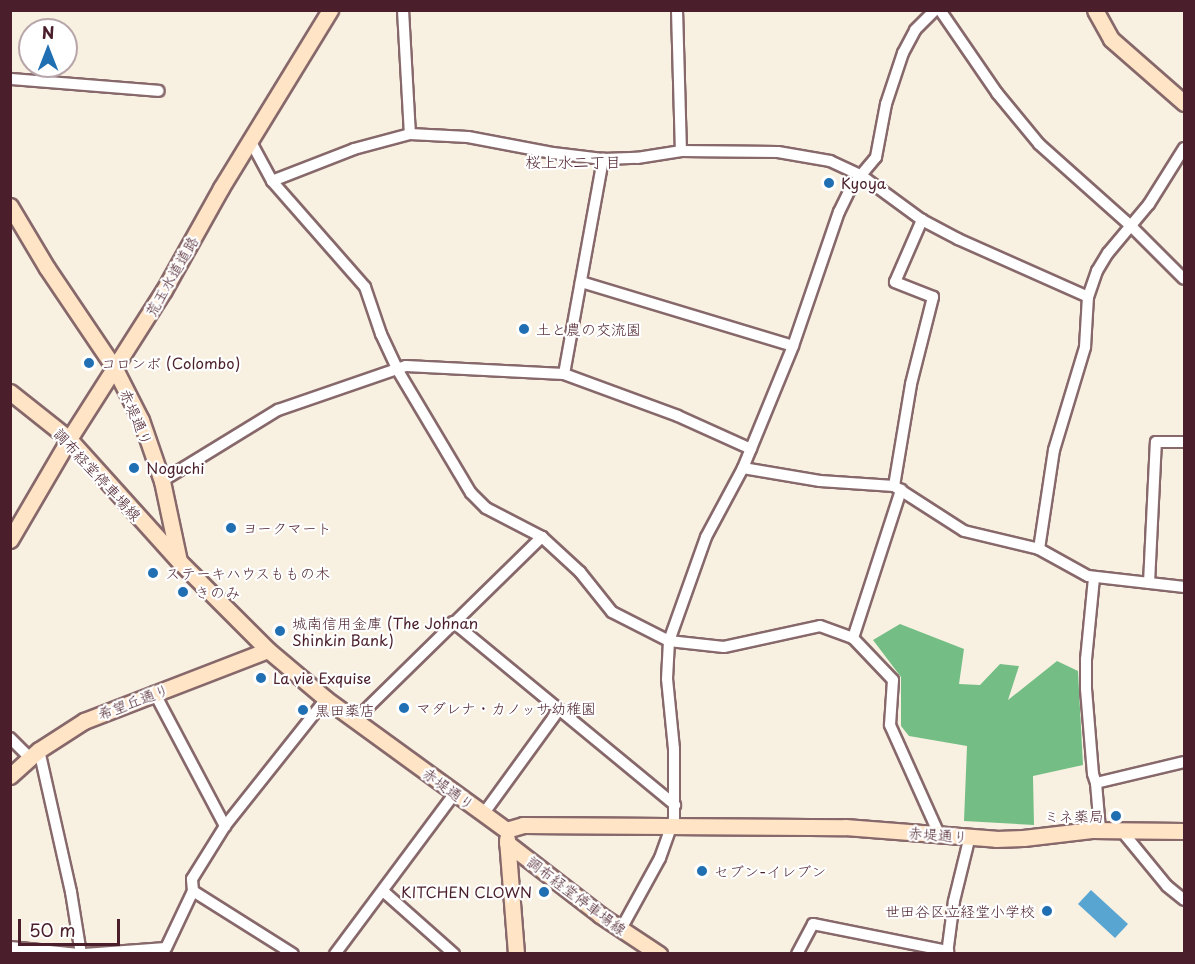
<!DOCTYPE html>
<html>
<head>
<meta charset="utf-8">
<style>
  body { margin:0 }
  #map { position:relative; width:1195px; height:964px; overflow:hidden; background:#f8f0e1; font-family:"Playpen Sans","Klee One",sans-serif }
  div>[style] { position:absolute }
  .forest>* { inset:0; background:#74be85 }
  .water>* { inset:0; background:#59a5d2 }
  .roads { filter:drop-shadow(2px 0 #87686b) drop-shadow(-2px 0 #87686b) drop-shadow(0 2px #87686b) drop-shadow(0 -2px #87686b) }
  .street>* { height:10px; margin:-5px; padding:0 5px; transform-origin:5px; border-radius:5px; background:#fff }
  .secondary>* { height:15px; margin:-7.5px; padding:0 7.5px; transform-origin:7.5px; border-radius:7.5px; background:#ffe4c6 }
  .dots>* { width:16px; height:16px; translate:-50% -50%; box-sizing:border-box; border:3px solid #fff; border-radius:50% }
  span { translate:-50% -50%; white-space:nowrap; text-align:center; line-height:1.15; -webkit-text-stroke:4.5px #fff; paint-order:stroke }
  .poi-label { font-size:15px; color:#4a1f2b }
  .left { translate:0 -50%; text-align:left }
  .right { translate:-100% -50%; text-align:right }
  .street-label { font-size:15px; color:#4a1f2b }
  .neighbourhood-label { font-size:16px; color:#4a1f2b }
  .frame { position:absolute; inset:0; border:12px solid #4a1f2b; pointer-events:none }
  .north { position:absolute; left:18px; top:18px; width:60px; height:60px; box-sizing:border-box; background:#fff; border:2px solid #b7a5aa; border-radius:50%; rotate:0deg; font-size:16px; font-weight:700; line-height:24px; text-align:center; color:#4a1f2b }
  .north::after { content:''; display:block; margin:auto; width:21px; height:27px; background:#1f6fb2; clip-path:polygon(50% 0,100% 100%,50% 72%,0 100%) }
  .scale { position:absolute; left:18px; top:919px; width:102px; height:27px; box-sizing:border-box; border:3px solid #4a1f2b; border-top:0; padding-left:8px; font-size:18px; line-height:21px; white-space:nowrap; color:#4a1f2b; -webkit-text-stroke:4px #fff; paint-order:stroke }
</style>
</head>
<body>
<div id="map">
  <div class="forest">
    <div style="clip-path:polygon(900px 624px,964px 649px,959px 684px,980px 685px,1000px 664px,1019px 666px,1008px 700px,1057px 661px,1078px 671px,1083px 765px,1033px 776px,1034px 825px,964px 821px,967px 746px,909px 736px,901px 726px,901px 677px,873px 640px)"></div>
  </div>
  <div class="water">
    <div style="clip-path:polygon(1091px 890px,1128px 924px,1115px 938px,1078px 904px)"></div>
  </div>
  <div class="roads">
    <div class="street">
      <div style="left:403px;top:10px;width:124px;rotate:86.8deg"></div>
      <div style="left:677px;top:10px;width:141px;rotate:88.4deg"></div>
      <div style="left:940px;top:10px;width:101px;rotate:55.5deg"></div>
      <div style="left:997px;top:93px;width:66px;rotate:50.5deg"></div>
      <div style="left:1039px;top:144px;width:122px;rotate:41.7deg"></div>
      <div style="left:1130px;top:225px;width:76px;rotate:45deg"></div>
      <div style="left:10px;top:79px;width:149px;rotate:4.6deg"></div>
      <div style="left:251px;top:142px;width:44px;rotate:61.7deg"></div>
      <div style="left:272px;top:181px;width:141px;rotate:48.7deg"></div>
      <div style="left:365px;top:287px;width:50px;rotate:71.2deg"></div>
      <div style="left:381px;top:334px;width:38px;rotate:65deg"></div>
      <div style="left:397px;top:369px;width:144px;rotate:59.2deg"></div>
      <div style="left:471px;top:493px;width:21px;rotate:45deg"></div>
      <div style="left:486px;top:508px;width:63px;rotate:27.4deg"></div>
      <div style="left:542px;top:537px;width:52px;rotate:42.6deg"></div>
      <div style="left:580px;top:572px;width:51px;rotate:51.3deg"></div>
      <div style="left:612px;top:612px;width:64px;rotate:27deg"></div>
      <div style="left:669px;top:641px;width:55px;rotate:6.2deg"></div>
      <div style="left:724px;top:647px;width:98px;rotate:-12.3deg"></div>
      <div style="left:820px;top:626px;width:35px;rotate:20deg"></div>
      <div style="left:853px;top:638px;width:58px;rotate:46.4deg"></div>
      <div style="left:893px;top:680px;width:45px;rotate:93.8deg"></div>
      <div style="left:890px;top:725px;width:120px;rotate:65.8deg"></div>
      <div style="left:272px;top:181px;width:88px;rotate:-21.3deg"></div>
      <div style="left:354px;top:149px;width:58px;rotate:-15deg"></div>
      <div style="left:410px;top:134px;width:58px;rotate:3deg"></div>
      <div style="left:468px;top:137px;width:86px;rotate:10.7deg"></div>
      <div style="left:553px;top:153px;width:50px;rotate:6.8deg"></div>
      <div style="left:603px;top:159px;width:34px;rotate:-2deg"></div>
      <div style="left:637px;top:158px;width:45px;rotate:-9deg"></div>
      <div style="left:681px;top:151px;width:97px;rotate:0.6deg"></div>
      <div style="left:778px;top:152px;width:53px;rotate:9.8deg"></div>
      <div style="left:830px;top:161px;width:35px;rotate:25deg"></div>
      <div style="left:862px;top:176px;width:74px;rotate:36.3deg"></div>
      <div style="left:922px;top:220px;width:41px;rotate:27.8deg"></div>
      <div style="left:958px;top:239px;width:142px;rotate:24deg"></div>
      <div style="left:581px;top:282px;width:221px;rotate:16.8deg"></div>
      <div style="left:564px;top:374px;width:219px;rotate:-79.7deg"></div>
      <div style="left:743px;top:468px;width:78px;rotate:9.6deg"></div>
      <div style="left:820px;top:481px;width:74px;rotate:3.9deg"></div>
      <div style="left:894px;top:486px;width:83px;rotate:32.7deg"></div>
      <div style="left:964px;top:531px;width:77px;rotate:13.5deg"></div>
      <div style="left:1039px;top:549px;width:56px;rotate:28.9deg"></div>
      <div style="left:1088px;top:576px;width:97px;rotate:6.5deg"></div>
      <div style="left:162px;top:481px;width:136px;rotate:-31.5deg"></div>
      <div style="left:278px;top:410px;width:135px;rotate:-19deg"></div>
      <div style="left:406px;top:366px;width:158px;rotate:2.9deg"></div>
      <div style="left:564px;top:374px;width:121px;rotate:20.2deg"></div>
      <div style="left:678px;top:416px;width:80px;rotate:24.3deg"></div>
      <div style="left:894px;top:486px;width:103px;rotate:-80.5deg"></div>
      <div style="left:911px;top:384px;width:90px;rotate:-75.8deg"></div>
      <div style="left:933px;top:297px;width:41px;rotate:-158.5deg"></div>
      <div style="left:895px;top:282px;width:68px;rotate:-66.5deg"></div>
      <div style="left:1039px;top:549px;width:100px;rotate:-81.4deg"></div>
      <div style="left:1054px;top:450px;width:108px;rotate:-73.2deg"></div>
      <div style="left:1085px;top:347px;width:50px;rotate:-86.6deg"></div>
      <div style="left:1088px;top:297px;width:28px;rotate:-71deg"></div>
      <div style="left:1097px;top:271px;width:21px;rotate:-59deg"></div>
      <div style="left:1108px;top:253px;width:64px;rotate:-50.1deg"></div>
      <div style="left:1149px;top:204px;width:66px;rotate:-58deg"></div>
      <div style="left:1094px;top:578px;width:81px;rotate:95.6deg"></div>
      <div style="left:1086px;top:659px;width:30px;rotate:90deg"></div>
      <div style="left:1086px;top:689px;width:85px;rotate:85.3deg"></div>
      <div style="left:1093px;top:774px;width:9px;rotate:72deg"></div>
      <div style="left:1096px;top:783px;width:47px;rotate:85.1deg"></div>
      <div style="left:1149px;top:583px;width:141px;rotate:-87.2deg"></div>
      <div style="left:1156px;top:442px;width:28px"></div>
      <div style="left:453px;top:622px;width:288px;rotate:39.5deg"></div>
      <div style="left:853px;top:638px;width:156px;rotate:-72deg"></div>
      <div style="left:154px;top:692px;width:152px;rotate:62.1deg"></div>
      <div style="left:355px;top:720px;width:262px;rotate:-44.4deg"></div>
      <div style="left:10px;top:738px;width:28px;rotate:45deg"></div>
      <div style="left:39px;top:750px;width:146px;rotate:77.3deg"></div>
      <div style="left:71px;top:892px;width:63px;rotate:80.8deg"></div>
      <div style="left:1096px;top:783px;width:90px;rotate:-13.4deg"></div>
      <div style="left:484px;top:813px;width:126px;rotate:-54deg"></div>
      <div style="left:1121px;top:830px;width:72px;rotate:50.6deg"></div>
      <div style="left:1167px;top:886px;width:22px;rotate:39deg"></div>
      <div style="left:193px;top:891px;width:118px;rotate:32.2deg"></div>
      <div style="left:383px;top:891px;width:95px;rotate:41.6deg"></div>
      <div style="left:621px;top:929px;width:81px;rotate:-61.2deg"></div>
      <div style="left:660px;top:858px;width:41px;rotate:-70.3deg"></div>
      <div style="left:674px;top:819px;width:70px;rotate:-90deg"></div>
      <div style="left:674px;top:749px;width:70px;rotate:-95.7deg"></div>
      <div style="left:667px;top:679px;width:38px;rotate:-87deg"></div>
      <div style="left:669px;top:641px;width:110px;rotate:-70.4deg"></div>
      <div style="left:706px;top:537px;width:78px;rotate:-61.8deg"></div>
      <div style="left:743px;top:468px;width:132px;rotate:-67.7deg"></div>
      <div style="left:793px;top:346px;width:142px;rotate:-71.1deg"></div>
      <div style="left:839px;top:212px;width:28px;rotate:-64deg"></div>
      <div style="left:851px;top:187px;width:39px;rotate:-50deg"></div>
      <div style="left:876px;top:157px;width:54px;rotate:-79.3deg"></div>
      <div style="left:886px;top:104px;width:54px;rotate:-71.6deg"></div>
      <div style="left:903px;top:53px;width:26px;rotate:-62deg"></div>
      <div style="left:915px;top:30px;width:28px;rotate:-45deg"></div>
      <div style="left:10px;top:947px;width:69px;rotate:5.8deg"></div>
      <div style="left:166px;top:948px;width:63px;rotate:-64.7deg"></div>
      <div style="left:193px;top:891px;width:12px;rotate:-95deg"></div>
      <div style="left:192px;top:879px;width:62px;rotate:-58.1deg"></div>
      <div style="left:225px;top:826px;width:162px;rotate:-51.5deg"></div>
      <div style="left:84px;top:954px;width:82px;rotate:-4.2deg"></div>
      <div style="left:335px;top:954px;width:201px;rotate:-53.3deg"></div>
      <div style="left:797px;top:954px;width:34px;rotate:-62deg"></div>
      <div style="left:813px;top:924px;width:138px;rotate:11.3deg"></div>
      <div style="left:947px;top:954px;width:53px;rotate:-82.5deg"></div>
      <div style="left:954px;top:901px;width:67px;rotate:-76.2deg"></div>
    </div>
    <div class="secondary">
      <div style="left:1095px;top:10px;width:33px;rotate:61deg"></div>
      <div style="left:1111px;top:39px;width:97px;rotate:41.2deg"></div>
      <div style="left:10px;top:206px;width:72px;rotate:59.2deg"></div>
      <div style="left:47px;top:268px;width:122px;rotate:56deg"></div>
      <div style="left:115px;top:369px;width:57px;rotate:63deg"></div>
      <div style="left:141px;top:420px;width:65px;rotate:71deg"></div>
      <div style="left:162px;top:481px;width:82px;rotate:78deg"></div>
      <div style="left:10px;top:392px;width:75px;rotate:38.5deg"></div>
      <div style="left:69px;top:439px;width:164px;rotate:48deg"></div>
      <div style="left:179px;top:561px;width:126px;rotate:45deg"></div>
      <div style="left:268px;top:650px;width:76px;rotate:40.2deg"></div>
      <div style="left:326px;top:699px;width:223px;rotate:36deg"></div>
      <div style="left:10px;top:540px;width:117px;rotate:-59.7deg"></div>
      <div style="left:69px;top:439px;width:177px;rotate:-57.5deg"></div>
      <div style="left:164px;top:290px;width:117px;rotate:-60.8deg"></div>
      <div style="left:221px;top:188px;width:209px;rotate:-58.5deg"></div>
      <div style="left:10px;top:776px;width:39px;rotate:-42deg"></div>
      <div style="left:39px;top:750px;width:54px;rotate:-32.8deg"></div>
      <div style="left:84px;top:721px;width:197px;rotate:-21.1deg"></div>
      <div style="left:506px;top:830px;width:18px;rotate:-16deg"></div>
      <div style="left:523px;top:825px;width:322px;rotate:0.4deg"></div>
      <div style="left:845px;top:827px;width:151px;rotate:4.5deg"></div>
      <div style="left:996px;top:839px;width:27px;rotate:-2deg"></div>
      <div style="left:1023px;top:838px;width:69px;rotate:-6.6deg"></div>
      <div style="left:1092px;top:830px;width:92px;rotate:0.6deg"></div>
      <div style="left:507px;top:839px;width:115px;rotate:85.5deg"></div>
      <div style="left:507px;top:843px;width:118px;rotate:37.7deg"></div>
      <div style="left:600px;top:915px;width:71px;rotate:33.5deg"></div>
    </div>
  </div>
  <div class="dots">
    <div style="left:829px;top:183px;background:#1f6fb2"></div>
    <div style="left:524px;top:329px;background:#1f6fb2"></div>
    <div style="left:89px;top:363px;background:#1f6fb2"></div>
    <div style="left:134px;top:468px;background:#1f6fb2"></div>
    <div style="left:231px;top:528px;background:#1f6fb2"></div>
    <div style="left:153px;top:573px;background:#1f6fb2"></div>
    <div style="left:183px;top:592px;background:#1f6fb2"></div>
    <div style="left:280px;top:631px;background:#1f6fb2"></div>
    <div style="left:261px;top:678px;background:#1f6fb2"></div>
    <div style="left:404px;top:708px;background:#1f6fb2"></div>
    <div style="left:303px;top:710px;background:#1f6fb2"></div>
    <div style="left:1116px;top:816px;background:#1f6fb2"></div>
    <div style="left:702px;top:871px;background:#1f6fb2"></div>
    <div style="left:544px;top:892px;background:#1f6fb2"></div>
    <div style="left:1047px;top:911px;background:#1f6fb2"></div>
  </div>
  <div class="poi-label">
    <span class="left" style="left:841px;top:183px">Kyoya</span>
    <span class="left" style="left:536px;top:329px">土と農の交流園</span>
    <span class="left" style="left:101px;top:363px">コロンボ (Colombo)</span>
    <span class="left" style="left:146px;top:468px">Noguchi</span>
    <span class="left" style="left:243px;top:528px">ヨークマート</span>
    <span class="left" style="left:165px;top:573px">ステーキハウスももの木</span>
    <span class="left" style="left:195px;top:592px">きのみ</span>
    <span class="left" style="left:292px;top:631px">城南信用金庫 (The Johnan<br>Shinkin Bank)</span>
    <span class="left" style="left:273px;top:678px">La vie Exquise</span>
    <span class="left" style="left:416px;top:708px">マダレナ・カノッサ幼稚園</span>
    <span class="left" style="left:315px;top:710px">黒田薬店</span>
    <span class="right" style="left:1104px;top:816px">ミネ薬局</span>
    <span class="left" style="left:714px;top:871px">セブン-イレブン</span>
    <span class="right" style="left:532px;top:892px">KITCHEN CLOWN</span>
    <span class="right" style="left:1035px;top:911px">世田谷区立経堂小学校</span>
  </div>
  <div class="street-label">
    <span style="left:171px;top:276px;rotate:-60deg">荒玉水道道路</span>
    <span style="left:137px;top:417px;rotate:67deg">赤堤通り</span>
    <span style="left:98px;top:474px;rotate:47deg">調布経堂停車場線</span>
    <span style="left:133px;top:701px;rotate:-21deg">希望丘通り</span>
    <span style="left:449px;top:788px;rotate:36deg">赤堤通り</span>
    <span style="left:938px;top:834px;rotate:4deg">赤堤通り</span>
    <span style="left:577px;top:895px;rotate:37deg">調布経堂停車場線</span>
  </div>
  <div class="neighbourhood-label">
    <span style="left:573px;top:161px">桜上水二丁目</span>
  </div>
  <div class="frame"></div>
  <div class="north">N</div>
  <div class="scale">50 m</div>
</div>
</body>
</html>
